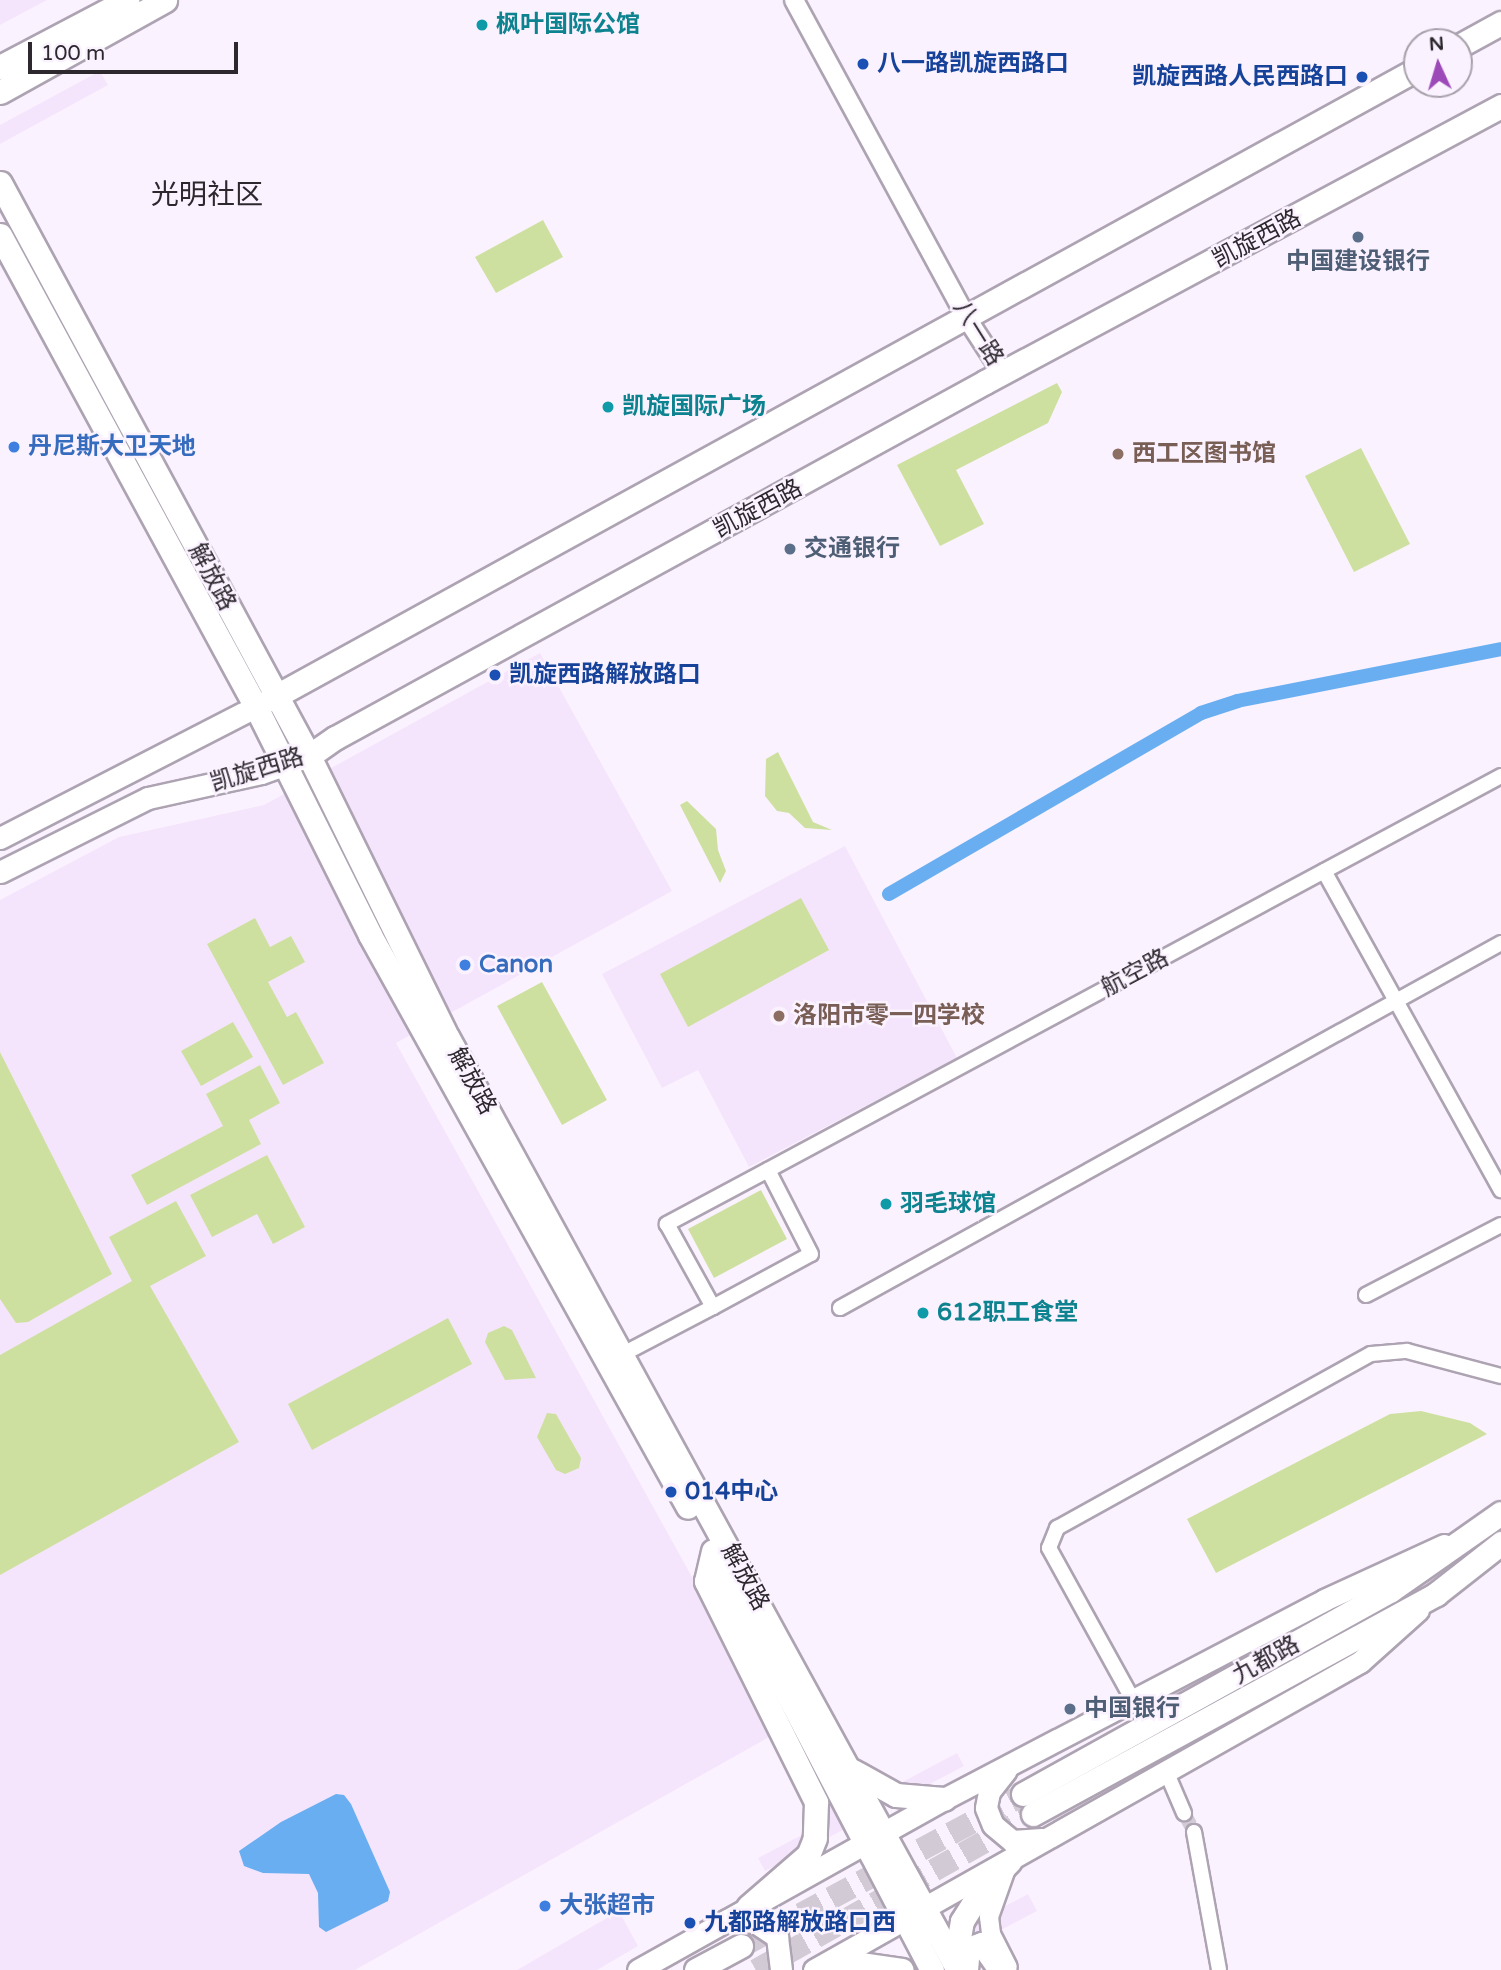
<!DOCTYPE html>
<html>
<head>
<meta charset="utf-8">
<style>
  body { margin:0 }
  #map { position:relative; width:1501px; height:1970px; overflow:hidden; background:#fbf2ff; font-family:"Varela Round","Noto Sans SC",sans-serif }
  div>[style] { position:absolute }
  .built>* { inset:0; background:#f5e5fc }
  .green>* { inset:0; background:#cee0a0 }
  .water>* { inset:0; background:#68aef0 }
  .canal>* { height:14px; margin:-7px; padding:0 7px; transform-origin:7px; border-radius:7px; background:#68aef0 }
  .minor-tunnel>* { height:14px; margin-top:-7px; transform-origin:0; background:repeating-linear-gradient(90deg,#d2cad5 0 14px,transparent 0 21px) }
  .primary-tunnel>* { height:23px; margin-top:-11.5px; transform-origin:0; background:repeating-linear-gradient(90deg,#d2cad5 0 23px,transparent 0 34px) }
  .roads { filter:drop-shadow(2px 0 #ada3b2) drop-shadow(-2px 0 #ada3b2) drop-shadow(0 2px #ada3b2) drop-shadow(0 -2px #ada3b2) }
  .minor>* { height:14px; margin:-7px; padding:0 7px; transform-origin:7px; border-radius:7px; background:#fff }
  .tertiary>* { height:18px; margin:-9px; padding:0 9px; transform-origin:9px; border-radius:9px; background:#fff }
  .secondary>* { height:21px; margin:-10.5px; padding:0 10.5px; transform-origin:10.5px; border-radius:10.5px; background:#fff }
  .primary>* { height:23px; margin:-11.5px; padding:0 11.5px; transform-origin:11.5px; border-radius:11.5px; background:#fff }
  .dots>* { width:19px; height:19px; translate:-50% -50%; box-sizing:border-box; border:4px solid #fbf2ff; border-radius:50% }
  span { translate:-50% -50%; white-space:nowrap; text-align:center; line-height:1.15; -webkit-text-stroke:5px #fbf2ff; paint-order:stroke }
  .culture-label { font-size:24px; color:#0d838f; font-weight:700 }
  .left { translate:0 -50%; text-align:left }
  .transit-label { font-size:24px; color:#164399; font-weight:700 }
  .right { translate:-100% -50%; text-align:right }
  .street-label { font-size:24px; color:#2c282e }
  .service-label { font-size:24px; color:#4e5e75; font-weight:700 }
  .shop-label { font-size:24px; color:#366cbe; font-weight:700 }
  .education-label { font-size:24px; color:#785e54; font-weight:700 }
  .quarter-label { font-size:28px; color:#2c282e }
  .north { position:absolute; left:1403px; top:28px; width:70px; height:70px; box-sizing:border-box; background:#fbf2ff; border:2px solid #a8a1ab; border-radius:50%; rotate:356deg; font-size:19px; font-weight:700; line-height:28px; text-align:center; color:#2c282e }
  .north::after { content:''; display:block; margin:auto; width:24px; height:32px; background:#9d4ab9; clip-path:polygon(50% 0,100% 100%,50% 72%,0 100%) }
  .scale { position:absolute; left:28px; top:42px; width:210px; height:32px; box-sizing:border-box; border:4px solid #2c282e; border-top:0; padding-left:9px; font-size:21px; line-height:24px; white-space:nowrap; color:#2c282e; -webkit-text-stroke:5px #fbf2ff; paint-order:stroke }
</style>
</head>
<body>
<div id="map">
  <div class="built">
    <div style="clip-path:polygon(0 0,47px 0,0 25px)"></div>
    <div style="clip-path:polygon(100px 71px,108px 85px,0 144px,0 125px)"></div>
    <div style="clip-path:polygon(540px 653px,672px 891px,396px 1043px,778px 1732px,355px 1970px,0 1970px,0 900px,119px 837px,264px 805px)"></div>
    <div style="clip-path:polygon(845px 846px,957px 1058px,749px 1167px,698px 1070px,662px 1088px,602px 974px)"></div>
    <div style="clip-path:polygon(957px 1753px,964px 1766px,873px 1814px,940px 1941px,1028px 1894px,1037px 1911px,925px 1970px,887px 1970px,925px 1950px,858px 1822px,765px 1871px,758px 1858px,830px 1820px,824px 1809px,851px 1796px,857px 1806px)"></div>
    <div style="clip-path:polygon(619px 1911px,638px 1946px,597px 1970px,517px 1970px)"></div>
  </div>
  <div class="green">
    <div style="clip-path:polygon(543px 220px,563px 257px,496px 293px,475px 257px)"></div>
    <div style="clip-path:polygon(1057px 383px,1062px 392px,1048px 423px,956px 470px,984px 524px,940px 546px,897px 465px)"></div>
    <div style="clip-path:polygon(1361px 448px,1410px 544px,1354px 572px,1305px 476px)"></div>
    <div style="clip-path:polygon(778px 752px,813px 822px,832px 830px,805px 828px,789px 813px,777px 811px,765px 796px,766px 759px)"></div>
    <div style="clip-path:polygon(687px 801px,716px 829px,718px 850px,726px 871px,720px 883px,680px 805px)"></div>
    <div style="clip-path:polygon(801px 898px,829px 950px,688px 1027px,660px 974px)"></div>
    <div style="clip-path:polygon(255px 918px,270px 947px,291px 936px,305px 962px,268px 982px,287px 1017px,296px 1012px,324px 1063px,283px 1085px,207px 944px)"></div>
    <div style="clip-path:polygon(542px 982px,607px 1100px,562px 1125px,497px 1006px)"></div>
    <div style="clip-path:polygon(233px 1022px,253px 1057px,201px 1086px,181px 1051px)"></div>
    <div style="clip-path:polygon(0 1052px,112px 1274px,28px 1322px,16px 1323px,0 1299px)"></div>
    <div style="clip-path:polygon(260px 1065px,280px 1103px,249px 1120px,261px 1144px,147px 1205px,131px 1175px,223px 1126px,206px 1094px)"></div>
    <div style="clip-path:polygon(267px 1155px,305px 1227px,273px 1244px,257px 1214px,212px 1237px,190px 1195px)"></div>
    <div style="clip-path:polygon(761px 1190px,787px 1239px,714px 1278px,688px 1229px)"></div>
    <div style="clip-path:polygon(176px 1201px,206px 1256px,150px 1286px,239px 1442px,0 1575px,0 1355px,132px 1281px,109px 1237px)"></div>
    <div style="clip-path:polygon(448px 1318px,472px 1364px,312px 1450px,288px 1404px)"></div>
    <div style="clip-path:polygon(504px 1326px,512px 1330px,536px 1378px,505px 1380px,485px 1342px,488px 1333px)"></div>
    <div style="clip-path:polygon(1421px 1411px,1470px 1423px,1487px 1434px,1216px 1573px,1187px 1519px,1390px 1414px)"></div>
    <div style="clip-path:polygon(547px 1413px,556px 1414px,581px 1458px,579px 1468px,565px 1474px,556px 1470px,537px 1437px)"></div>
  </div>
  <div class="water">
    <div style="clip-path:polygon(336px 1794px,344px 1795px,351px 1804px,390px 1892px,388px 1901px,326px 1932px,319px 1927px,318px 1893px,309px 1874px,263px 1873px,244px 1866px,239px 1851px,281px 1822px)"></div>
  </div>
  <div class="canal">
    <div style="left:889px;top:894px;width:361px;rotate:-30.1deg"></div>
    <div style="left:1201px;top:713px;width:38px;rotate:-18deg"></div>
    <div style="left:1237px;top:701px;width:269px;rotate:-11.1deg"></div>
  </div>
  <div class="minor-tunnel">
    <div style="left:1184px;top:1813px;width:21px;rotate:62deg"></div>
  </div>
  <div class="primary-tunnel">
    <div style="left:741px;top:1946px;width:320px;rotate:-28.3deg"></div>
    <div style="left:756px;top:1970px;width:318px;rotate:-29.4deg"></div>
  </div>
  <div class="roads">
    <div class="minor">
      <div style="left:1324px;top:871px;width:365px;rotate:61deg"></div>
      <div style="left:768px;top:1170px;width:832px;rotate:-28.26deg"></div>
      <div style="left:1366px;top:1295px;width:152px;rotate:-27.4deg"></div>
      <div style="left:840px;top:1308px;width:755px;rotate:-28.91deg"></div>
      <div style="left:623px;top:1354px;width:102px;rotate:-27.6deg"></div>
      <div style="left:713px;top:1307px;width:111px;rotate:-28.4deg"></div>
      <div style="left:811px;top:1254px;width:94px;rotate:-117.1deg"></div>
      <div style="left:768px;top:1170px;width:115px;rotate:151.9deg"></div>
      <div style="left:667px;top:1224px;width:95px;rotate:61deg"></div>
      <div style="left:1134px;top:1702px;width:176px;rotate:-118.9deg"></div>
      <div style="left:1049px;top:1548px;width:22px;rotate:-68deg"></div>
      <div style="left:1057px;top:1528px;width:359px;rotate:-29deg"></div>
      <div style="left:1371px;top:1354px;width:36px;rotate:-5deg"></div>
      <div style="left:1407px;top:1351px;width:97px;rotate:14.9deg"></div>
      <div style="left:1166px;top:1771px;width:46px;rotate:66.8deg"></div>
      <div style="left:1194px;top:1832px;width:140px;rotate:79.7deg"></div>
    </div>
    <div class="tertiary">
      <div style="left:794px;top:0;width:361px;rotate:61.5deg"></div>
      <div style="left:966px;top:317px;width:68px;rotate:57deg"></div>
      <div style="left:1006px;top:1869px;width:51px;rotate:109.5deg"></div>
      <div style="left:989px;top:1917px;width:17px;rotate:83deg"></div>
      <div style="left:991px;top:1934px;width:37px;rotate:63deg"></div>
    </div>
    <div class="secondary">
      <div style="left:0;top:838px;width:305px;rotate:-27.2deg"></div>
      <div style="left:0;top:872px;width:165px;rotate:-26.6deg"></div>
      <div style="left:148px;top:798px;width:116px;rotate:-12.5deg"></div>
      <div style="left:261px;top:773px;width:51px;rotate:-19.5deg"></div>
      <div style="left:1006px;top:1770px;width:28px;rotate:128deg"></div>
      <div style="left:989px;top:1792px;width:16px;rotate:101deg"></div>
      <div style="left:986px;top:1808px;width:18px;rotate:68deg"></div>
      <div style="left:993px;top:1825px;width:25px;rotate:40deg"></div>
      <div style="left:1012px;top:1841px;width:30px;rotate:-4deg"></div>
      <div style="left:727px;top:1920px;width:28px;rotate:4deg"></div>
      <div style="left:755px;top:1922px;width:27px;rotate:34deg"></div>
      <div style="left:777px;top:1937px;width:33px;rotate:83deg"></div>
      <div style="left:638px;top:1970px;width:351px;rotate:-29.2deg"></div>
      <div style="left:944px;top:1799px;width:429px;rotate:-27.6deg"></div>
      <div style="left:1324px;top:1600px;width:132px;rotate:-24.6deg"></div>
      <div style="left:814px;top:1970px;width:627px;rotate:-29.43deg"></div>
      <div style="left:1360px;top:1662px;width:78px;rotate:-41.9deg"></div>
    </div>
    <div class="primary">
      <div style="left:1459px;top:46px;width:48px;rotate:-28.7deg"></div>
      <div style="left:0;top:67px;width:144px;rotate:-27.8deg"></div>
      <div style="left:0;top:92px;width:189px;rotate:-29.1deg"></div>
      <div style="left:0;top:183px;width:651px;rotate:61.66deg"></div>
      <div style="left:309px;top:756px;width:314px;rotate:63.8deg"></div>
      <div style="left:448px;top:1038px;width:1062px;rotate:61.31deg"></div>
      <div style="left:0;top:235px;width:537px;rotate:61.53deg"></div>
      <div style="left:256px;top:707px;width:255px;rotate:63.4deg"></div>
      <div style="left:370px;top:935px;width:654px;rotate:60.93deg"></div>
      <div style="left:276px;top:696px;width:1302px;rotate:-28.79deg"></div>
      <div style="left:309px;top:756px;width:32px;rotate:-35deg"></div>
      <div style="left:335px;top:738px;width:741px;rotate:-28.71deg"></div>
      <div style="left:985px;top:382px;width:585px;rotate:-28.14deg"></div>
      <div style="left:713px;top:1551px;width:31px;rotate:103deg"></div>
      <div style="left:706px;top:1581px;width:247px;rotate:63.5deg"></div>
      <div style="left:816px;top:1802px;width:36px;rotate:92deg"></div>
      <div style="left:815px;top:1838px;width:18px;rotate:112deg"></div>
      <div style="left:808px;top:1855px;width:79px;rotate:139.1deg"></div>
      <div style="left:718px;top:1561px;width:462px;rotate:62.4deg"></div>
      <div style="left:853px;top:1771px;width:49px;rotate:29.2deg"></div>
      <div style="left:896px;top:1795px;width:48px;rotate:4.8deg"></div>
      <div style="left:1023px;top:1794px;width:421px;rotate:-29deg"></div>
      <div style="left:1391px;top:1590px;width:134px;rotate:-35deg"></div>
      <div style="left:1033px;top:1814px;width:459px;rotate:-28.6deg"></div>
      <div style="left:1436px;top:1594px;width:83px;rotate:-38.1deg"></div>
      <div style="left:962px;top:1967px;width:19px;rotate:-106deg"></div>
      <div style="left:957px;top:1949px;width:28px;rotate:-80deg"></div>
      <div style="left:962px;top:1921px;width:36px;rotate:-58deg"></div>
      <div style="left:981px;top:1890px;width:40px;rotate:-45deg"></div>
      <div style="left:696px;top:1970px;width:51px;rotate:-28.1deg"></div>
      <div style="left:840px;top:1970px;width:23px;rotate:-15deg"></div>
      <div style="left:862px;top:1964px;width:40px;rotate:8.5deg"></div>
      <div style="left:966px;top:1970px;width:21px;rotate:-85deg"></div>
      <div style="left:968px;top:1949px;width:15px;rotate:-20deg"></div>
      <div style="left:982px;top:1944px;width:32px;rotate:55deg"></div>
    </div>
  </div>
  <div class="dots">
    <div style="left:482px;top:25px;background:#0f9aa8"></div>
    <div style="left:863px;top:64px;background:#1a4fb4"></div>
    <div style="left:1362px;top:77px;background:#1a4fb4"></div>
    <div style="left:1358px;top:237px;background:#5c6f8a"></div>
    <div style="left:608px;top:407px;background:#0f9aa8"></div>
    <div style="left:14px;top:447px;background:#3f7fe0"></div>
    <div style="left:1118px;top:454px;background:#8d6e63"></div>
    <div style="left:790px;top:549px;background:#5c6f8a"></div>
    <div style="left:495px;top:675px;background:#1a4fb4"></div>
    <div style="left:465px;top:965px;background:#3f7fe0"></div>
    <div style="left:779px;top:1016px;background:#8d6e63"></div>
    <div style="left:886px;top:1204px;background:#0f9aa8"></div>
    <div style="left:923px;top:1313px;background:#0f9aa8"></div>
    <div style="left:671px;top:1492px;background:#1a4fb4"></div>
    <div style="left:1070px;top:1709px;background:#5c6f8a"></div>
    <div style="left:545px;top:1906px;background:#3f7fe0"></div>
    <div style="left:690px;top:1923px;background:#1a4fb4"></div>
  </div>
  <div class="culture-label">
    <span class="left" style="left:496px;top:25px">枫叶国际公馆</span>
    <span class="left" style="left:622px;top:407px">凯旋国际广场</span>
    <span class="left" style="left:900px;top:1204px">羽毛球馆</span>
    <span class="left" style="left:937px;top:1313px">612职工食堂</span>
  </div>
  <div class="transit-label">
    <span class="left" style="left:877px;top:64px">八一路凯旋西路口</span>
    <span class="right" style="left:1348px;top:77px">凯旋西路人民西路口</span>
    <span class="left" style="left:509px;top:675px">凯旋西路解放路口</span>
    <span class="left" style="left:685px;top:1492px">014中心</span>
    <span class="left" style="left:704px;top:1923px">九都路解放路口西</span>
  </div>
  <div class="street-label">
    <span style="left:1257px;top:239px;rotate:-28deg">凯旋西路</span>
    <span style="left:978px;top:333px;rotate:58deg">八一路</span>
    <span style="left:758px;top:509px;rotate:-28deg">凯旋西路</span>
    <span style="left:212px;top:577px;rotate:62deg">解放路</span>
    <span style="left:257px;top:770px;rotate:-17deg">凯旋西路</span>
    <span style="left:1135px;top:973px;rotate:-28deg">航空路</span>
    <span style="left:472px;top:1081px;rotate:61deg">解放路</span>
    <span style="left:745px;top:1577px;rotate:61deg">解放路</span>
    <span style="left:1266px;top:1660px;rotate:-29deg">九都路</span>
  </div>
  <div class="service-label">
    <span style="left:1358px;top:262px">中国建设银行</span>
    <span class="left" style="left:804px;top:549px">交通银行</span>
    <span class="left" style="left:1084px;top:1709px">中国银行</span>
  </div>
  <div class="shop-label">
    <span class="left" style="left:28px;top:447px">丹尼斯大卫天地</span>
    <span class="left" style="left:479px;top:965px">Canon</span>
    <span class="left" style="left:559px;top:1906px">大张超市</span>
  </div>
  <div class="education-label">
    <span class="left" style="left:1132px;top:454px">西工区图书馆</span>
    <span class="left" style="left:793px;top:1016px">洛阳市零一四学校</span>
  </div>
  <div class="quarter-label">
    <span style="left:207px;top:195px">光明社区</span>
  </div>
  <div class="north">N</div>
  <div class="scale">100 m</div>
</div>
</body>
</html>
